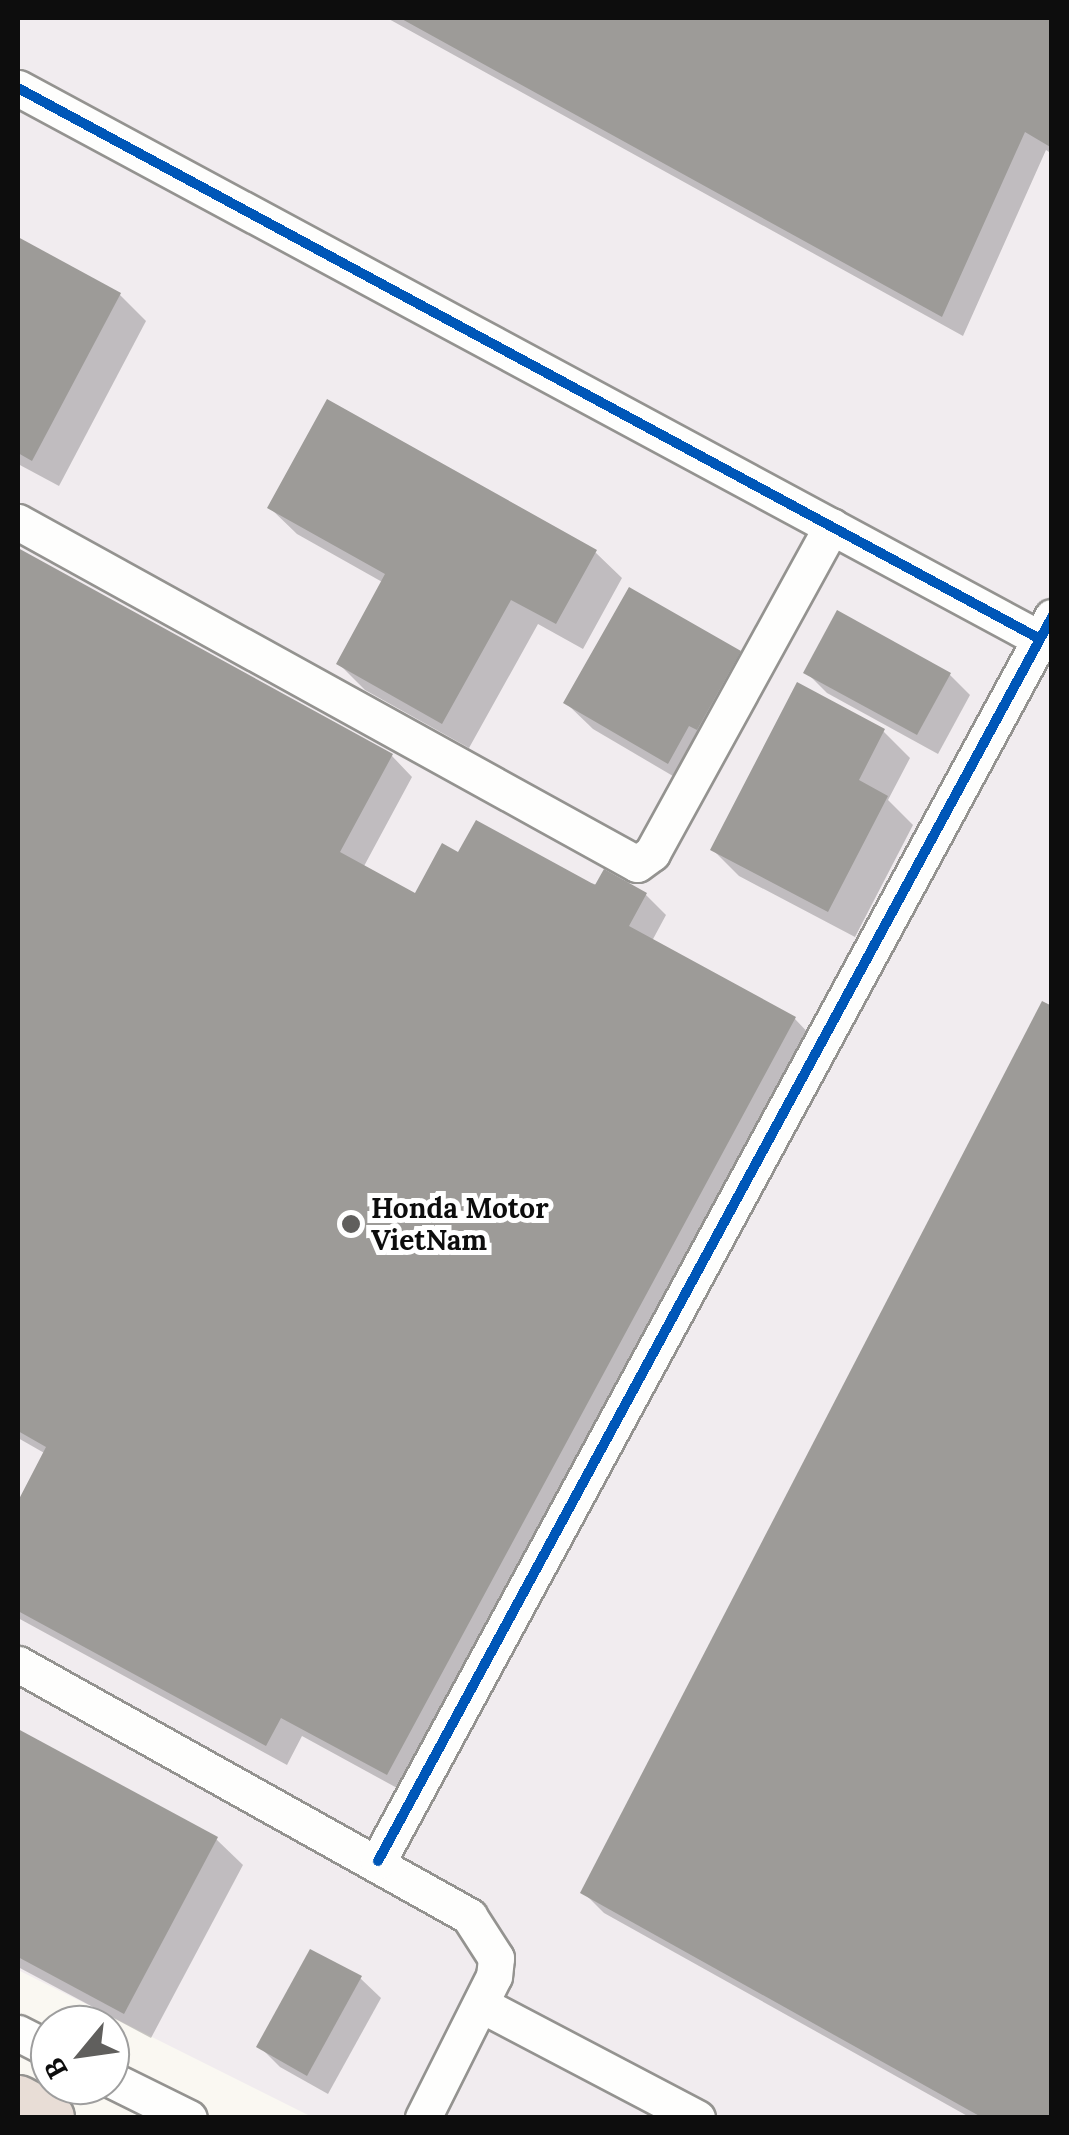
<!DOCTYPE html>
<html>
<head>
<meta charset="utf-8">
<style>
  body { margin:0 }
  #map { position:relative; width:1069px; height:2135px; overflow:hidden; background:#faf8f2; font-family:Lora,serif }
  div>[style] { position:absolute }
  .industrial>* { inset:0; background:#f1ecef }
  .shadow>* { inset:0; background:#0003 }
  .building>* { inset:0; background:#9d9b98 }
  .roads { filter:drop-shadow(2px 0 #949390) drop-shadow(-2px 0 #949390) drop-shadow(0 2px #949390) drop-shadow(0 -2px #949390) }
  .minor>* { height:35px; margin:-17.5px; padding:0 17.5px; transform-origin:17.5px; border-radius:17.5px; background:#fefefd }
  .highway>* { height:52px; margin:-26px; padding:0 26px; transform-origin:26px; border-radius:26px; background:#e8ddd6 }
  .cycleway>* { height:10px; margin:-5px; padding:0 5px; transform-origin:5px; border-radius:5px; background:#0057b8 }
  .dots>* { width:28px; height:28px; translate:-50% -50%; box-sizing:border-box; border:5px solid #fff; border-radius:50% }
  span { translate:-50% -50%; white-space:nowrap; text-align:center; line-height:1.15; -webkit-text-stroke:10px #fff; paint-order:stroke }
  .poi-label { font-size:28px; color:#0d0d0d; font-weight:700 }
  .left { translate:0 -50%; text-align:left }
  .frame { position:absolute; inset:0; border:20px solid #0d0d0d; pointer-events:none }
  .north { position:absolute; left:30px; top:2005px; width:100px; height:100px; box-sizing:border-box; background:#fff; border:2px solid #9e9e9e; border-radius:50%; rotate:241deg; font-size:28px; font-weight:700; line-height:40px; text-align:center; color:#0d0d0d }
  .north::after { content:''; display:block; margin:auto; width:35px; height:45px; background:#605f5d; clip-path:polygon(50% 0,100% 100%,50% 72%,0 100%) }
</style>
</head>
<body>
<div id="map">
  <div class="industrial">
    <div style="clip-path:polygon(18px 18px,1051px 18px,1051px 2117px,312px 2117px,18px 1970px)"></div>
  </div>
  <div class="shadow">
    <div style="clip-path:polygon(387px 18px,1052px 18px,1052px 154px,1046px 150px,963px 336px)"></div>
    <div style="clip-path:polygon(18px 240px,120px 295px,146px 321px,59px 486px,18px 464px)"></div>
    <div style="clip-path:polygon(270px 508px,595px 552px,622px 578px,583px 649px,538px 624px,469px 748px,365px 690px,339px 664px,384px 583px,297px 534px)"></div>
    <div style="clip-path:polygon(18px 551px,392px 756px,412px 777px,363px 868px,416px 897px,459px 855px,646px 895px,666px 915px,652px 941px,795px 1019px,815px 1040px,408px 1794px,302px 1736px,287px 1765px,18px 1618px,18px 1506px,46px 1454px,18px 1438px)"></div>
    <div style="clip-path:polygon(740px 653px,766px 680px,695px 789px,593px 729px,566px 703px)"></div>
    <div style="clip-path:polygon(806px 672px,950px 675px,970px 695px,938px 754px,827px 693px)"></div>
    <div style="clip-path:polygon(883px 731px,910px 758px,888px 800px,913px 825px,855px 937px,739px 876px,713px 850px)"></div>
    <div style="clip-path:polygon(19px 1732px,216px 1839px,243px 1865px,151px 2038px,18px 1967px)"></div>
    <div style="clip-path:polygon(583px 1892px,1052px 2118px,971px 2118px,604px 1913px)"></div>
    <div style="clip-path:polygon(360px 1978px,381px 1998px,328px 2094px,280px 2067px,259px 2046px)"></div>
  </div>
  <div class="building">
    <div style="clip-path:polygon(400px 18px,1052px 18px,1052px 148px,1025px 132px,942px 317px)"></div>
    <div style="clip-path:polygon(18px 237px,121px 293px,32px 461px,18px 453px)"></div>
    <div style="clip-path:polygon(327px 399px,597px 550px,556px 624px,511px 600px,442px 724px,336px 664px,385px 574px,267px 508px)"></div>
    <div style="clip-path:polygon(18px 548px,393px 754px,340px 852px,415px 893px,442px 843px,458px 852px,476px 820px,595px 885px,604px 869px,647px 893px,629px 926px,796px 1017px,387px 1775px,281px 1718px,266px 1746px,18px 1611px,18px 1501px,46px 1447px,18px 1431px)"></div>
    <div style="clip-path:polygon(629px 587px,741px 651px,697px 730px,689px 726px,668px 764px,563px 703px)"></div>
    <div style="clip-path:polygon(837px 610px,951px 673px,917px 735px,803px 673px)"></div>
    <div style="clip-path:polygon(797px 682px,885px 729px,859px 780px,888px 796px,828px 912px,710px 850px)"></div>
    <div style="clip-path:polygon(1042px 1001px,1052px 1006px,1052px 2118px,983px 2118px,580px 1893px)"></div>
    <div style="clip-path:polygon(18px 1729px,218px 1837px,124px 2014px,18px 1957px)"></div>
    <div style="clip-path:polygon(310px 1949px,362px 1976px,307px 2076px,256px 2047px)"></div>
  </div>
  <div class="roads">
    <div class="minor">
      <div style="left:18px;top:88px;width:1161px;rotate:28.33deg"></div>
      <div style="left:18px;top:522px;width:707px;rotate:28.92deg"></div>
      <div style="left:637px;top:864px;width:19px;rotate:-36deg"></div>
      <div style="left:652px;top:853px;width:373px;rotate:-61.2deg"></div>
      <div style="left:18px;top:1664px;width:517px;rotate:29.19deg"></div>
      <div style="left:469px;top:1916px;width:50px;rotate:57.3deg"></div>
      <div style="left:496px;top:1958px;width:18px;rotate:96deg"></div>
      <div style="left:494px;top:1976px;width:159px;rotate:116.6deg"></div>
      <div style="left:378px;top:1861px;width:1415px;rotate:-61.55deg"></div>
      <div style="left:482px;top:2005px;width:243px;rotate:27.7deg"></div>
      <div style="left:18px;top:2033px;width:36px;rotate:27deg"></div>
      <div style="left:110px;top:2079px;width:88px;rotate:26.3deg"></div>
    </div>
    <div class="highway">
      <div style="left:18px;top:2102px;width:34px;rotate:28deg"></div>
    </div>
  </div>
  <div class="cycleway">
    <div style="left:18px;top:88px;width:1161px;rotate:28.33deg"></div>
    <div style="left:378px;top:1861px;width:1415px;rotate:-61.55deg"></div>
  </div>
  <div class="dots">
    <div style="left:351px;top:1224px;background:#605f5d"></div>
  </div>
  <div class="poi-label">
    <span class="left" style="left:371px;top:1224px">Honda Motor<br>VietNam</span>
  </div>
  <div class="frame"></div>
  <div class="north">B</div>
</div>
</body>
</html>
